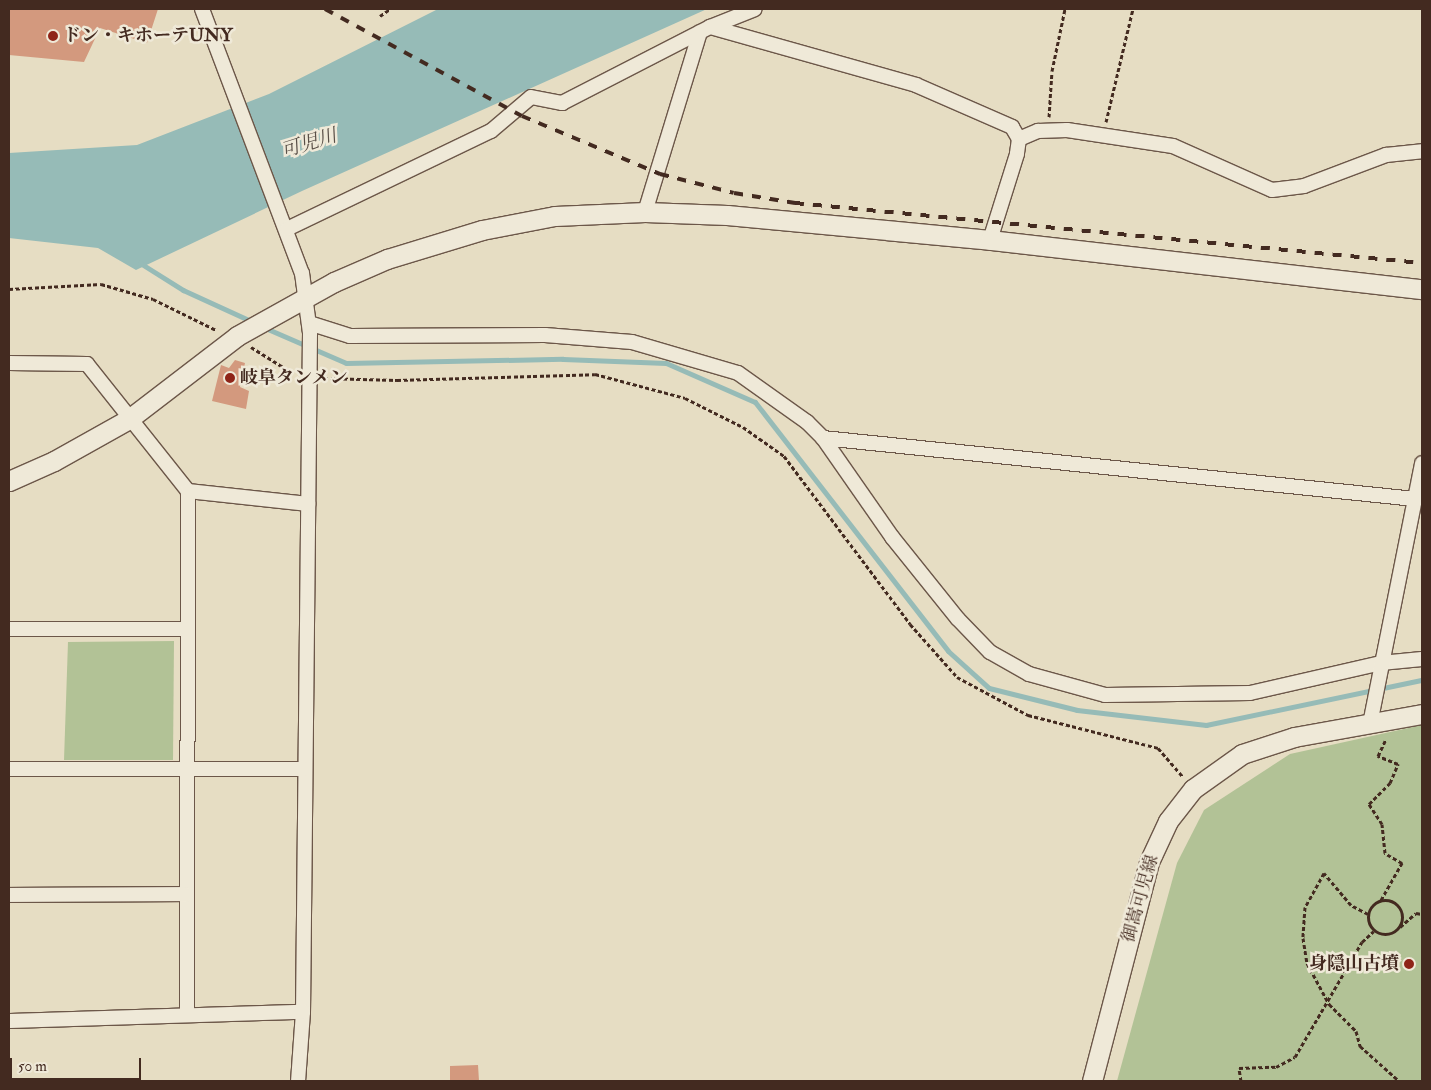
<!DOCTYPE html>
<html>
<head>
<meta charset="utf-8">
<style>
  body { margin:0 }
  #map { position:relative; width:1431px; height:1090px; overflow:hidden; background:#e6ddc3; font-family:"IM FELL Double Pica","Noto Serif JP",serif }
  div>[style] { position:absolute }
  .green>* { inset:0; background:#b2c296 }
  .water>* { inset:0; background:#96bbb7 }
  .stream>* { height:5px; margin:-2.5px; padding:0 2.5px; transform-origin:2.5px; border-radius:2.5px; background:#96bbb7 }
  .building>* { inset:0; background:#d3997e }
  .path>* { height:3px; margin-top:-1.5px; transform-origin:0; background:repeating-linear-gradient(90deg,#432a20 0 4px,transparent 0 6.5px) }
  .path>.ring { margin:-1.5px; padding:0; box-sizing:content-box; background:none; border:3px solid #432a20; border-radius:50% }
  .roads { filter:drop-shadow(1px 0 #6c5749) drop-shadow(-1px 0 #6c5749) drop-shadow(0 1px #6c5749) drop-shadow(0 -1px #6c5749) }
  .street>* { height:14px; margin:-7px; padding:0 7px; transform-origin:7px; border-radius:7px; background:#efe9d8 }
  .secondary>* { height:19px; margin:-9.5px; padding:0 9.5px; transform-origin:9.5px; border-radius:9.5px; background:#efe9d8 }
  .rail>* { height:4px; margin-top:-2px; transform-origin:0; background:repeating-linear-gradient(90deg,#432a20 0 9px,transparent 0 18px) }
  .dots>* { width:14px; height:14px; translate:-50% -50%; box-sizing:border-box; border:2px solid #efe9d8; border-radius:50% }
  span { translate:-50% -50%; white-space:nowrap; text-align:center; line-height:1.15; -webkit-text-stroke:5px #efe9d8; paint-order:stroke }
  .poi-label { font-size:18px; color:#432a20; font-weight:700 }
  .left { translate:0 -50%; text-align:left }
  .right { translate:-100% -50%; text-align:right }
  .street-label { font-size:18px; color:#432a20 }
  .water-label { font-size:19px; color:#584e46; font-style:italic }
  .frame { position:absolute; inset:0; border:10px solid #432a20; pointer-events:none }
  .scale { position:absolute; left:10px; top:1058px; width:131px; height:22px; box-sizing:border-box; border:2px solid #432a20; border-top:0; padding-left:6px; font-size:15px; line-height:18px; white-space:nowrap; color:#432a20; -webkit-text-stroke:4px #efe9d8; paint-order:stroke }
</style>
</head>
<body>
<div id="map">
  <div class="green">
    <div style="clip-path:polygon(174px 641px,173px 760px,64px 760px,68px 642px)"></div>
    <div style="clip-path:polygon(1422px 725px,1422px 1081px,1117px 1081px,1177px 863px,1204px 810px,1290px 754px)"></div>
  </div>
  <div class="water">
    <div style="clip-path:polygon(438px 9px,707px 9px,302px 191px,136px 270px,98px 248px,9px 238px,9px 153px,137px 145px,269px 94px)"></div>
  </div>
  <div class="stream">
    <div style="left:140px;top:263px;width:51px;rotate:32.1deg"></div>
    <div style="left:183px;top:290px;width:77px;rotate:24.6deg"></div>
    <div style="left:263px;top:327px;width:90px;rotate:23.4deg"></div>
    <div style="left:346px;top:363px;width:217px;rotate:-1.1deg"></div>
    <div style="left:563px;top:359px;width:103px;rotate:2.2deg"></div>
    <div style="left:666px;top:363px;width:97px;rotate:23.7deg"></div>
    <div style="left:755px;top:402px;width:315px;rotate:52.2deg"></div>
    <div style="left:948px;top:651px;width:55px;rotate:42.1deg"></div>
    <div style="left:989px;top:688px;width:91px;rotate:14deg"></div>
    <div style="left:1077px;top:710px;width:130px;rotate:6.6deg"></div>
    <div style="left:1206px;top:725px;width:221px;rotate:-11.8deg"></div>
  </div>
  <div class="building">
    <div style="clip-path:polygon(9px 9px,158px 9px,147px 43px,100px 28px,84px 62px,9px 55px)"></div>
    <div style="clip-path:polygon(235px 360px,245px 363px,240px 387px,249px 391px,246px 409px,212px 401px,221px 365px,229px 368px)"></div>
    <div style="clip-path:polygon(478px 1065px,479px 1081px,450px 1081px,450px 1066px)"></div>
  </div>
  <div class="path">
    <div style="left:380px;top:16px;width:12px;rotate:-35deg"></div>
    <div style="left:1049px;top:117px;width:46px;rotate:-86.3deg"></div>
    <div style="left:1052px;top:71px;width:63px;rotate:-78.2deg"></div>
    <div style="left:1106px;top:122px;width:116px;rotate:-76.6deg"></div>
    <div style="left:9px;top:289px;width:92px;rotate:-3.1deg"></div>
    <div style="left:101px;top:284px;width:54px;rotate:16.1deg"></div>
    <div style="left:153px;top:299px;width:70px;rotate:26.2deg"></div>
    <div style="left:251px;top:347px;width:51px;rotate:32.1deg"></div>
    <div style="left:324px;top:378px;width:73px;rotate:1.6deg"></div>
    <div style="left:397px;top:380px;width:198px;rotate:-1.7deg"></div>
    <div style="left:595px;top:374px;width:93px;rotate:14.9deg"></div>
    <div style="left:685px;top:398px;width:65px;rotate:26.6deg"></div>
    <div style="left:743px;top:427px;width:50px;rotate:35.3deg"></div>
    <div style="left:784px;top:456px;width:210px;rotate:53.1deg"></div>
    <div style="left:910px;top:624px;width:71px;rotate:48.4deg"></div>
    <div style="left:957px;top:677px;width:81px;rotate:28.2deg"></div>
    <div style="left:1028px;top:715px;width:134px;rotate:14.2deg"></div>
    <div style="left:1158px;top:748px;width:37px;rotate:49deg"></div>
    <div class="ring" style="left:1368px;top:900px;width:31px;height:31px"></div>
    <div style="left:1381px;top:900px;width:43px;rotate:-60.4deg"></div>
    <div style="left:1402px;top:863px;width:20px;rotate:-150deg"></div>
    <div style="left:1385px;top:853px;width:29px;rotate:-96deg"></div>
    <div style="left:1382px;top:824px;width:24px;rotate:-123deg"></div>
    <div style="left:1369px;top:804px;width:30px;rotate:-45deg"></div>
    <div style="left:1390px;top:783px;width:21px;rotate:-67deg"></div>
    <div style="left:1398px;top:764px;width:22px;rotate:-158deg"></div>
    <div style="left:1378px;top:756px;width:19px;rotate:-65deg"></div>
    <div style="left:1368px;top:914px;width:19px;rotate:-152deg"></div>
    <div style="left:1351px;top:905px;width:42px;rotate:-130.2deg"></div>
    <div style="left:1324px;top:873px;width:39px;rotate:119deg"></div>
    <div style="left:1305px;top:907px;width:31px;rotate:94deg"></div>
    <div style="left:1303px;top:938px;width:25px;rotate:81deg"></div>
    <div style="left:1307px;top:963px;width:47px;rotate:61.8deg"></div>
    <div style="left:1329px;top:1004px;width:38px;rotate:45deg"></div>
    <div style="left:1356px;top:1031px;width:16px;rotate:75deg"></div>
    <div style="left:1360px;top:1046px;width:52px;rotate:41.9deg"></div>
    <div style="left:1400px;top:927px;width:21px;rotate:-41deg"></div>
    <div style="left:1416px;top:913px;width:6px;rotate:9deg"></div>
    <div style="left:1241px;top:1081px;width:13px;rotate:-99deg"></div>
    <div style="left:1239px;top:1068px;width:37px;rotate:-2deg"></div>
    <div style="left:1276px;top:1067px;width:21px;rotate:-28deg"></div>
    <div style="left:1295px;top:1057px;width:133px;rotate:-59.8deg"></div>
    <div style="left:1362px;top:942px;width:16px;rotate:-43deg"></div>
  </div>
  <div class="roads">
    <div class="street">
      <div style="left:202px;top:9px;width:282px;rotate:69.3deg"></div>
      <div style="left:302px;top:273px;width:61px;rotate:82.4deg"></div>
      <div style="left:310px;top:333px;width:679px;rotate:90.59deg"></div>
      <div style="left:303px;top:1012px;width:69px;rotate:94.1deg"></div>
      <div style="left:710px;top:27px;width:214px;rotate:15.7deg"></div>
      <div style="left:916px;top:85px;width:105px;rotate:23.6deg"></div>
      <div style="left:1012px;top:127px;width:14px;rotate:60deg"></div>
      <div style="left:1019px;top:139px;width:15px;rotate:98deg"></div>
      <div style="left:1017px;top:154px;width:90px;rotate:107.4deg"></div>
      <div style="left:1019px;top:139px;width:21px;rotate:-23deg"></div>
      <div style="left:1038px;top:131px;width:29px;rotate:-2deg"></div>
      <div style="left:1067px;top:130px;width:107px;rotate:8.6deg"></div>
      <div style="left:1173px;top:146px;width:108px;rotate:24deg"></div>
      <div style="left:1272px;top:190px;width:32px;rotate:-7deg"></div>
      <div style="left:1304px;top:186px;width:88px;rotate:-20.7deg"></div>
      <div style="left:1386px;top:155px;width:36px;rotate:-6deg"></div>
      <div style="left:645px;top:212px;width:188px;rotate:-73deg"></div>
      <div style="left:287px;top:229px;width:226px;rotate:-25.7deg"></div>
      <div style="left:491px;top:131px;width:52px;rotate:-40.4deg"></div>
      <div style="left:531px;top:97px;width:32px;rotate:11deg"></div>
      <div style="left:562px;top:103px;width:166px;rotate:-27.2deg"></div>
      <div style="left:710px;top:27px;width:48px;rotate:-21.8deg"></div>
      <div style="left:309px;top:323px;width:43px;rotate:17.6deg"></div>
      <div style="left:350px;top:336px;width:195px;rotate:-0.3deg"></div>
      <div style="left:545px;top:335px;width:87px;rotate:4.6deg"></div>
      <div style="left:632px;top:342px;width:110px;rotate:16.3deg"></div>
      <div style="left:738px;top:373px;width:85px;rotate:35.4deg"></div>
      <div style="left:807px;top:422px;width:23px;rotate:45deg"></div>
      <div style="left:823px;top:438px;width:121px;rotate:55.1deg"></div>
      <div style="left:892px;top:537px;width:105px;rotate:51.2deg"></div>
      <div style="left:958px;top:619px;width:46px;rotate:45.9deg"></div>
      <div style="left:990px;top:652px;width:45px;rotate:29.4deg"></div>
      <div style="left:1029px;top:674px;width:79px;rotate:15.4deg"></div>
      <div style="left:1105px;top:695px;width:145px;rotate:-0.8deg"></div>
      <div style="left:1250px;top:693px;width:134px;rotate:-12.9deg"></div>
      <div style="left:1381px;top:663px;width:41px;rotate:-5.6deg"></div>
      <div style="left:9px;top:363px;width:78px;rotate:0.7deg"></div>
      <div style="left:87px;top:364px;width:162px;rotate:51.5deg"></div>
      <div style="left:188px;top:491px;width:524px;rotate:90.11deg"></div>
      <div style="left:823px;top:438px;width:595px;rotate:5.88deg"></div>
      <div style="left:188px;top:491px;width:121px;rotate:6.2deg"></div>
      <div style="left:9px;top:629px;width:177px"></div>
      <div style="left:1370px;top:724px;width:266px;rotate:-78.7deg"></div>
      <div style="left:9px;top:769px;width:296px"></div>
      <div style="left:9px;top:895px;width:177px;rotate:-0.3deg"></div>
      <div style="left:9px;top:1021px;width:294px;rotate:-1.8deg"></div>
    </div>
    <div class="secondary">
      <div style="left:9px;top:481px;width:49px;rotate:-24deg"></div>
      <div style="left:54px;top:461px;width:86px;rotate:-29.2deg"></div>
      <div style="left:129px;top:419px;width:136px;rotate:-37.5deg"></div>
      <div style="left:237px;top:336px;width:111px;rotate:-29.1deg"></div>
      <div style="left:334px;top:282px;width:58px;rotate:-23.5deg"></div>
      <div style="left:387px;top:259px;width:99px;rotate:-17deg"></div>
      <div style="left:482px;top:230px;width:74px;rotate:-10.9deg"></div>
      <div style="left:555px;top:216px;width:90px;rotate:-2.5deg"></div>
      <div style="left:645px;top:212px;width:82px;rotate:2.1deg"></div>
      <div style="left:727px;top:215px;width:264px;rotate:5.4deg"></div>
      <div style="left:990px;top:240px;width:435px;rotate:6.5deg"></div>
      <div style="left:1092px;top:1081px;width:226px;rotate:-75.4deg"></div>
      <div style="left:1149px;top:862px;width:45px;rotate:-65.1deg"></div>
      <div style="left:1168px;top:821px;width:41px;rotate:-52deg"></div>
      <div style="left:1193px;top:789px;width:60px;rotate:-35.5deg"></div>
      <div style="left:1242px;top:754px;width:55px;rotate:-18.1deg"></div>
      <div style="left:1294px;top:737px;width:130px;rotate:-10.2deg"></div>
    </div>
  </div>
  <div class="rail">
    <div style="left:325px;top:9px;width:224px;rotate:28.5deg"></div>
    <div style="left:522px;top:116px;width:150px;rotate:22.8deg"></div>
    <div style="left:660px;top:174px;width:76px;rotate:14.4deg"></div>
    <div style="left:734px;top:193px;width:62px;rotate:9.3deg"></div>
    <div style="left:795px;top:203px;width:630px;rotate:5.47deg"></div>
  </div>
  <div class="dots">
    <div style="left:53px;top:36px;background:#8f2418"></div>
    <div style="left:230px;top:378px;background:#8f2418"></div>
    <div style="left:1409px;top:964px;background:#8f2418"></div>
  </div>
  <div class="poi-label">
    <span class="left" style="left:63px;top:36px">ドン・キホーテUNY</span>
    <span class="left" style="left:240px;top:378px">岐阜タンメン</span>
    <span class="right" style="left:1399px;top:964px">身隠山古墳</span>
  </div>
  <div class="street-label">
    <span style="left:1141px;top:899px;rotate:-74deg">御嵩可児線</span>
  </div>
  <div class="water-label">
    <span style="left:309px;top:144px;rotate:-17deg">可児川</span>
  </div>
  <div class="frame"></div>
  <div class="scale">50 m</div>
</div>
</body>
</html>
